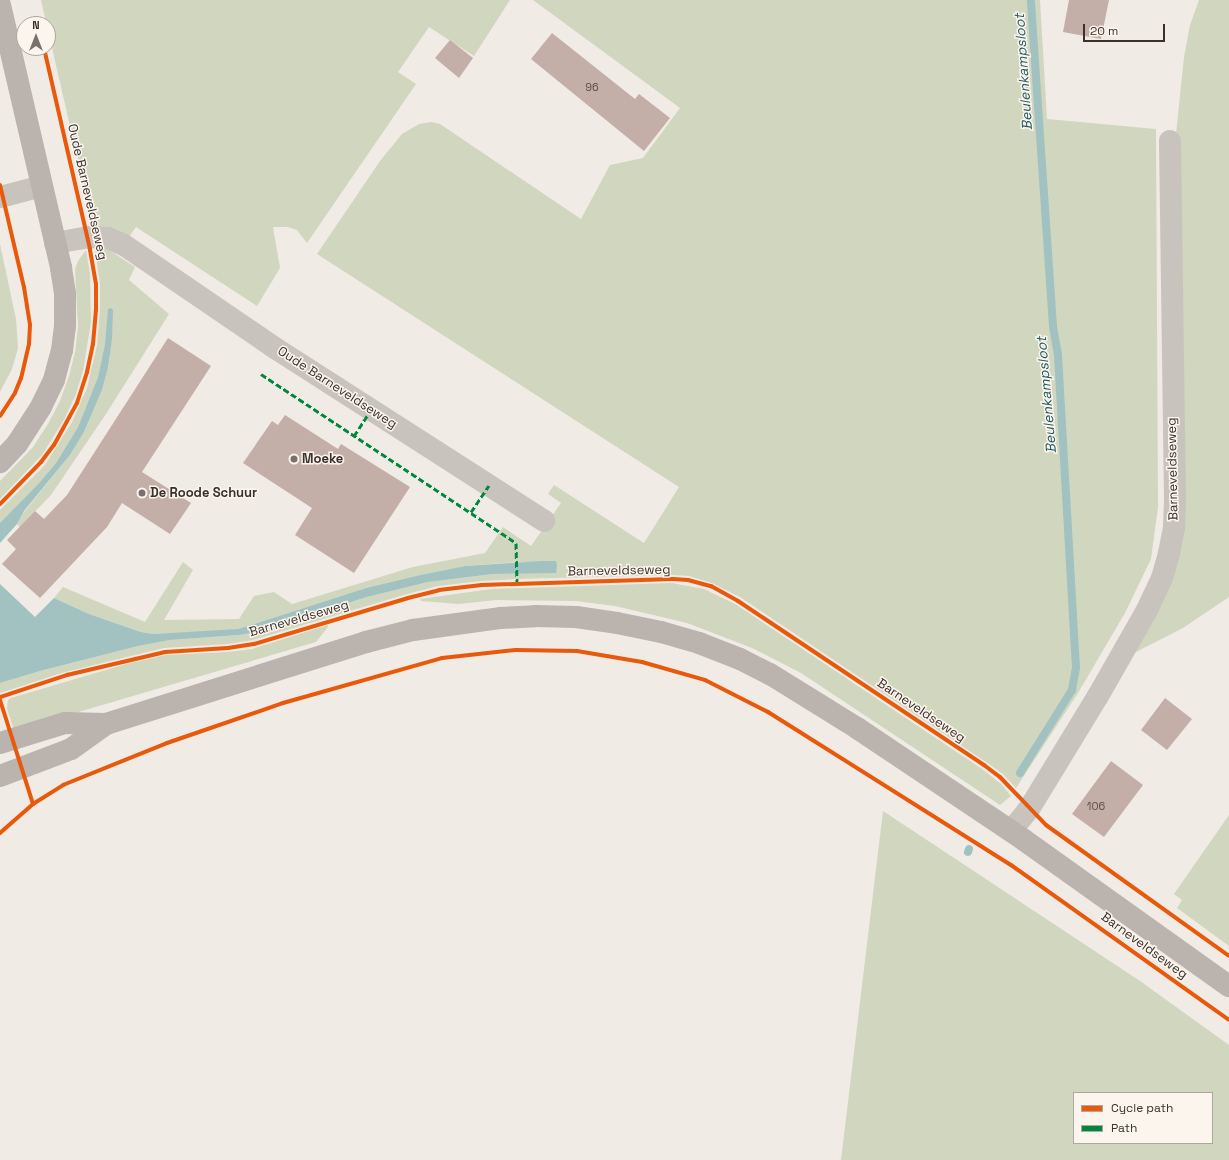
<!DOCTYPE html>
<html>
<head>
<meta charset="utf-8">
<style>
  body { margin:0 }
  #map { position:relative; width:1229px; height:1160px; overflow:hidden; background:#f0ebe5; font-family:"Space Grotesk",sans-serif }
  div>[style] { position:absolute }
  .green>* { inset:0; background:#d1d6bf }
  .water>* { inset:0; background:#a1c2c1 }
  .stream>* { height:8px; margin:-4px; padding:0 4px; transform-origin:4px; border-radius:4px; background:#a1c2c1 }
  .building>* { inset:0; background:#c3afa7 }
  .street>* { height:22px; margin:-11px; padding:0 11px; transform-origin:11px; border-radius:11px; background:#c9c3be }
  .secondary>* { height:22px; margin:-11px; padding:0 11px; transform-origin:11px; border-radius:11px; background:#bab3ae }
  .quiet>* { height:3px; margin-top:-1.5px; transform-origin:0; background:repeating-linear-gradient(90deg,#00873e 0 6px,transparent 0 9px) }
  .cycleway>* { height:4px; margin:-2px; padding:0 2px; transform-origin:2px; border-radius:2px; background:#e8590c }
  .dots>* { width:11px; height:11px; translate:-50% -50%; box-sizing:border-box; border:2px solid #fbf5ee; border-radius:50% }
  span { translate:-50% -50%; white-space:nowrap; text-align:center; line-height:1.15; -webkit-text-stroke:3px #fbf5ee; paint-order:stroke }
  .number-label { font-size:11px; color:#5d504a }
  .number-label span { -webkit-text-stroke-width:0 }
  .street-label { font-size:13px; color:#3b302b }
  .poi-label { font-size:13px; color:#3b302b; font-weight:700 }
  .left { translate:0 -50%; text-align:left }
  .water-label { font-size:14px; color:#1f5a5e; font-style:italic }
  .legend { position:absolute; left:1073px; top:1092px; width:140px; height:52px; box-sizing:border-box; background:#fbf5ee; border:1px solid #aea6a0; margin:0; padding:5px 7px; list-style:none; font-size:12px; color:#3b302b }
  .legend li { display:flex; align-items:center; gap:8px; height:20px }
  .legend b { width:20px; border:1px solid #aea6a0 }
  .north { position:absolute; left:16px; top:16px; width:40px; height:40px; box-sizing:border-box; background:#fbf5ee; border:1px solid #aea6a0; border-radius:50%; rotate:0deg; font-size:11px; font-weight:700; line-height:16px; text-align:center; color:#3b302b }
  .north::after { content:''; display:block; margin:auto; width:14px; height:18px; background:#7a716c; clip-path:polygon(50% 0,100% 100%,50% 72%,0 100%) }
  .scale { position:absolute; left:1083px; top:24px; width:82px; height:18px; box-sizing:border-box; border:2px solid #3b302b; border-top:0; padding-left:5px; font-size:12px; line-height:14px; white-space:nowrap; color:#3b302b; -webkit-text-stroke:3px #fbf5ee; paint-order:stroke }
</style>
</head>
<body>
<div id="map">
  <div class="green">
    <div style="clip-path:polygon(41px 0,510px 0,474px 56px,429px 27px,398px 72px,416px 84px,307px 243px,297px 230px,288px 227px,273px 227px,280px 268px,257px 306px,136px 227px,129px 237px,93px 226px)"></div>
    <div style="clip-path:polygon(533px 0,1040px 0,1047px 119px,1156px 129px,1158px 507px,1151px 559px,1125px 613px,1078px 693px,1016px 788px,1003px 774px,986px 762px,740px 597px,712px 583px,689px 576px,673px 575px,517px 579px,481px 581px,438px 586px,407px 594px,253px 640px,228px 644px,164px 648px,65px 672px,0 693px,0 683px,40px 671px,138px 646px,170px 640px,239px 635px,256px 632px,367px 597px,428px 582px,493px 574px,513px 574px,557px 565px,555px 561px,503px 563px,465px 566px,420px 575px,366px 588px,238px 629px,215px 632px,154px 634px,141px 632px,89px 614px,54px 598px,63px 587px,145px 622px,183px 562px,193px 570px,164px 620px,239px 619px,254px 596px,274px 592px,292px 604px,413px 567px,485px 553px,503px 527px,531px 546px,561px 503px,548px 494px,554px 485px,644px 543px,679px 487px,317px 254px,380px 161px,402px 134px,419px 124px,431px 122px,440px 124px,581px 219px,610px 165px,643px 158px,680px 108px)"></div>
    <div style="clip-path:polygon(1199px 0,1229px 0,1229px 597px,1183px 628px,1132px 654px,1167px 588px,1176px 134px,1184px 57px,1190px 25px)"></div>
    <div style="clip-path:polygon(0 244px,16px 319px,18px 348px,12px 369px,0 392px)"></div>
    <div style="clip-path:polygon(97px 248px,106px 248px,135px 267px,129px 280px,169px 314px,106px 414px,51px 495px,20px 527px,17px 524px,21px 516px,70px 455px,84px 432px,102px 390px,108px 368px,110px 354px,105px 344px,98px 377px,78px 427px,56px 463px,39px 483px,0 523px,0 510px,45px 465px,72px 422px,87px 388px,97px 345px,100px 309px,100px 284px,95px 250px)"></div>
    <div style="clip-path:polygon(86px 250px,90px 274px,91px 322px,83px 371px,76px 394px,65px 418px,42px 455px,0 499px,0 481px,33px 447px,48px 424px,60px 401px,69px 376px,75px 352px,78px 327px,75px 269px,78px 261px)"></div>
    <div style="clip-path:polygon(672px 583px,704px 589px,735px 604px,982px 769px,1001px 784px,1011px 796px,1000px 805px,801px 673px,752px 648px,687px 623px,615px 606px,576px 601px,497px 600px,458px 604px,421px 601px,420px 599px,491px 589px)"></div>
    <div style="clip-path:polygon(328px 625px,328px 627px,316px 642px,14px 731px,7px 708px,8px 700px,11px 698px,126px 664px,166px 655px,228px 652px,252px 649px)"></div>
    <div style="clip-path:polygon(evenodd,883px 811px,1140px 981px,1229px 1045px,1229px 1160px,841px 1160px,883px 811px,1074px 1093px,1212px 1093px,1212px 1143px,1074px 1143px,1074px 1093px)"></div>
    <div style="clip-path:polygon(1229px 815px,1229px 946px,1177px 908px,1182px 900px,1174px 894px)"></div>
  </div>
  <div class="water">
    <div style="clip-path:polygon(111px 308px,113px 310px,112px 339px,108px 368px,102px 390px,84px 432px,70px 455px,24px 511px,17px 524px,0 543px,0 523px,39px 483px,56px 463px,78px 427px,98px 377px,105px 344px,108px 309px)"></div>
    <div style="clip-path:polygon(540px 561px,556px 561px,557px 565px,556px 573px,493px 574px,428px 582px,367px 597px,256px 632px,239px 635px,170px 640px,138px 646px,40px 671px,0 683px,0 584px,35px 617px,54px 598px,89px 614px,141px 632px,154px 634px,238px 629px,366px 588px,420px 575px,465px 566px)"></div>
  </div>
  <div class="stream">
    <div style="left:1020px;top:773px;width:98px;rotate:-57.9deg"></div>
    <div style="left:1072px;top:690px;width:22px;rotate:-80deg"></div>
    <div style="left:1076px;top:668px;width:314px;rotate:-93.3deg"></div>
    <div style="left:1058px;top:355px;width:29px;rotate:-100deg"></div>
    <div style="left:1053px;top:326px;width:327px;rotate:-93.9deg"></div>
    <div style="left:968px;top:852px;width:3px;rotate:-72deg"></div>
  </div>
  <div class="building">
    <div style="clip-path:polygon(1069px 0,1109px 0,1101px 39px,1063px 32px)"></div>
    <div style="clip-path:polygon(552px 33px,635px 99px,639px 94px,670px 118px,644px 151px,531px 59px)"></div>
    <div style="clip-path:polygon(450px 40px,473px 58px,459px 78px,435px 58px)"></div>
    <div style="clip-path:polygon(168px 338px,211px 366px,142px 472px,191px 503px,170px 534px,122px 503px,107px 527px,40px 598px,2px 564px,16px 549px,7px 540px,35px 511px,44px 519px,67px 495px)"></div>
    <div style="clip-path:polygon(285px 415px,338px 449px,341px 444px,410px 487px,354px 573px,295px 535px,312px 508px,243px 463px,272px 421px,278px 425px)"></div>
    <div style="clip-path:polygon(1165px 698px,1192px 719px,1167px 750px,1141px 730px)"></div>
    <div style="clip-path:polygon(1111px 761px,1143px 785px,1104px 837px,1072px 814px)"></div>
  </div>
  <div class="street">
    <div style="left:0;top:197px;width:43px;rotate:-14.7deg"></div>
    <div style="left:55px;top:243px;width:34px;rotate:-10deg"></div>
    <div style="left:88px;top:237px;width:20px;rotate:3deg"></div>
    <div style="left:108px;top:238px;width:17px;rotate:24deg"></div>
    <div style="left:124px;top:245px;width:183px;rotate:34.3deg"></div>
    <div style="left:275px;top:348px;width:320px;rotate:32.7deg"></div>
    <div style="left:1011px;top:831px;width:28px;rotate:-51deg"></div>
    <div style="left:1029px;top:809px;width:132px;rotate:-58.6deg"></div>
    <div style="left:1098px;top:696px;width:99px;rotate:-60.3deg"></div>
    <div style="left:1147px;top:610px;width:35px;rotate:-65deg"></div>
    <div style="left:1162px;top:578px;width:26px;rotate:-74deg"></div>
    <div style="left:1169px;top:553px;width:26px;rotate:-79deg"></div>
    <div style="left:1174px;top:527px;width:27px;rotate:-88deg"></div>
    <div style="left:1175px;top:500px;width:359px;rotate:-90.8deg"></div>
  </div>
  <div class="secondary">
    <div style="left:0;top:5px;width:270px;rotate:76.9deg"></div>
    <div style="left:61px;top:268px;width:26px;rotate:81deg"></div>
    <div style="left:65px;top:294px;width:32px;rotate:90deg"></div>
    <div style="left:65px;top:326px;width:24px;rotate:97deg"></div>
    <div style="left:62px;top:350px;width:31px;rotate:105deg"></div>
    <div style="left:54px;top:380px;width:30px;rotate:116deg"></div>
    <div style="left:41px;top:407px;width:44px;rotate:123deg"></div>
    <div style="left:17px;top:444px;width:25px;rotate:133deg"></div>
    <div style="left:0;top:743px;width:68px;rotate:-17.1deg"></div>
    <div style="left:65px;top:723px;width:41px;rotate:1.4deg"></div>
    <div style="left:0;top:776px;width:76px;rotate:-20.8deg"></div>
    <div style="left:71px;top:749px;width:43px;rotate:-35.5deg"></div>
    <div style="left:106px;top:724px;width:273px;rotate:-17.5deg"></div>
    <div style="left:366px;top:642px;width:49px;rotate:-14.3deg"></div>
    <div style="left:413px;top:630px;width:89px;rotate:-7.8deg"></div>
    <div style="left:501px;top:618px;width:34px;rotate:-3deg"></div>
    <div style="left:535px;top:616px;width:41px;rotate:1.4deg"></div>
    <div style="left:576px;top:617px;width:41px;rotate:8.3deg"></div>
    <div style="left:617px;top:623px;width:45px;rotate:11.6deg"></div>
    <div style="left:661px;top:632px;width:40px;rotate:16deg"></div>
    <div style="left:699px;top:643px;width:44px;rotate:21.3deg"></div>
    <div style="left:740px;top:659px;width:34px;rotate:27deg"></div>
    <div style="left:770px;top:674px;width:102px;rotate:31.8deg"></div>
    <div style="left:857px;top:728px;width:201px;rotate:33.8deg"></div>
    <div style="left:1024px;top:840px;width:252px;rotate:35.5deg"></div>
  </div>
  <div class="quiet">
    <div style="left:261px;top:374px;width:306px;rotate:33.5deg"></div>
    <div style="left:516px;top:543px;width:40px;rotate:88.6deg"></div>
    <div style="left:354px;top:436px;width:31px;rotate:-57deg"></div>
    <div style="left:471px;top:512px;width:32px;rotate:-56deg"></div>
  </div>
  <div class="cycleway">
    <div style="left:0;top:185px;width:105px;rotate:76.8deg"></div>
    <div style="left:24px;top:287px;width:38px;rotate:81deg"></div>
    <div style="left:30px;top:325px;width:19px;rotate:93deg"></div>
    <div style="left:29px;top:344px;width:35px;rotate:103deg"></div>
    <div style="left:21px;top:378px;width:16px;rotate:112deg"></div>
    <div style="left:15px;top:393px;width:27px;rotate:123deg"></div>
    <div style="left:0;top:504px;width:59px;rotate:-45.7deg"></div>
    <div style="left:41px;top:462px;width:21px;rotate:-53deg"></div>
    <div style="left:54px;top:445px;width:48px;rotate:-61.3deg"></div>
    <div style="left:77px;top:403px;width:33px;rotate:-72deg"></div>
    <div style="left:87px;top:372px;width:29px;rotate:-78deg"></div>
    <div style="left:93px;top:344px;width:35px;rotate:-85deg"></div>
    <div style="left:96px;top:309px;width:25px;rotate:-90deg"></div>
    <div style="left:96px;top:284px;width:36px;rotate:-100deg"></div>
    <div style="left:90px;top:249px;width:206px;rotate:-102.9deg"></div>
    <div style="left:0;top:697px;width:71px;rotate:-18.2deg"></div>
    <div style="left:67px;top:675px;width:101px;rotate:-13.2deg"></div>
    <div style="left:165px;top:652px;width:63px;rotate:-3.6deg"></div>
    <div style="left:228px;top:648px;width:26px;rotate:-9deg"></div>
    <div style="left:254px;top:644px;width:161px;rotate:-16.6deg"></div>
    <div style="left:408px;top:598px;width:32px;rotate:-14deg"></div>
    <div style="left:439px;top:590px;width:43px;rotate:-6.6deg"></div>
    <div style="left:482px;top:585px;width:191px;rotate:-1.8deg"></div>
    <div style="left:673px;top:579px;width:15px;rotate:4deg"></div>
    <div style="left:688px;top:580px;width:24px;rotate:15deg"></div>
    <div style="left:711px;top:586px;width:31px;rotate:29deg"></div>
    <div style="left:738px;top:601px;width:296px;rotate:33.7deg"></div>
    <div style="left:984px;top:765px;width:20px;rotate:37deg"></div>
    <div style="left:1000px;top:777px;width:66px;rotate:46.2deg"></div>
    <div style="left:1046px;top:825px;width:225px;rotate:35.6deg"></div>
    <div style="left:0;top:700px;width:109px;rotate:72.4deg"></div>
    <div style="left:0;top:833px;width:44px;rotate:-41.3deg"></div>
    <div style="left:33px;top:804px;width:36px;rotate:-32deg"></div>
    <div style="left:63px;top:785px;width:112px;rotate:-22deg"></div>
    <div style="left:167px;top:743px;width:123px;rotate:-19deg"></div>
    <div style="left:283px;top:703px;width:165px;rotate:-15.8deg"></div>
    <div style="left:442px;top:658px;width:74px;rotate:-6.2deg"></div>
    <div style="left:516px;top:650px;width:61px;rotate:0.9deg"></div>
    <div style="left:577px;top:651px;width:66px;rotate:9.6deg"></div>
    <div style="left:642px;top:662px;width:66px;rotate:15.9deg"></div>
    <div style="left:705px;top:680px;width:71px;rotate:26.9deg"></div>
    <div style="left:768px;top:712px;width:287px;rotate:32.2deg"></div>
    <div style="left:1011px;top:865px;width:267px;rotate:35.4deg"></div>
  </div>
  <div class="dots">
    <div style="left:294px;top:459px;background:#7a716c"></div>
    <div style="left:142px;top:493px;background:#7a716c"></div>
  </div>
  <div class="number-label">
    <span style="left:592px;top:87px">96</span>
    <span style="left:1096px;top:806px">106</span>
  </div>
  <div class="street-label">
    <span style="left:87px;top:192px;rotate:77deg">Oude Barneveldseweg</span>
    <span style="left:337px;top:388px;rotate:33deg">Oude Barneveldseweg</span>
    <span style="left:1173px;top:469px;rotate:-91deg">Barneveldseweg</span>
    <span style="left:619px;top:571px;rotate:-1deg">Barneveldseweg</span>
    <span style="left:299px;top:619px;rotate:-16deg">Barneveldseweg</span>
    <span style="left:921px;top:711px;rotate:34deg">Barneveldseweg</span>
    <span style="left:1144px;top:946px;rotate:36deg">Barneveldseweg</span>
  </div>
  <div class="poi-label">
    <span class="left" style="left:302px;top:459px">Moeke</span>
    <span class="left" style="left:150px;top:493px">De Roode Schuur</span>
  </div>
  <div class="water-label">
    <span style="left:1023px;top:72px;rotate:-94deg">Beulenkampsloot</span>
    <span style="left:1046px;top:395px;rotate:-95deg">Beulenkampsloot</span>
  </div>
  <ul class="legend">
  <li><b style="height:5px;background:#e8590c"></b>Cycle path</li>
  <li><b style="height:5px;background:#00873e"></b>Path</li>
  </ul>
  <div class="north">N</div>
  <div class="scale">20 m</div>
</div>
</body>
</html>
